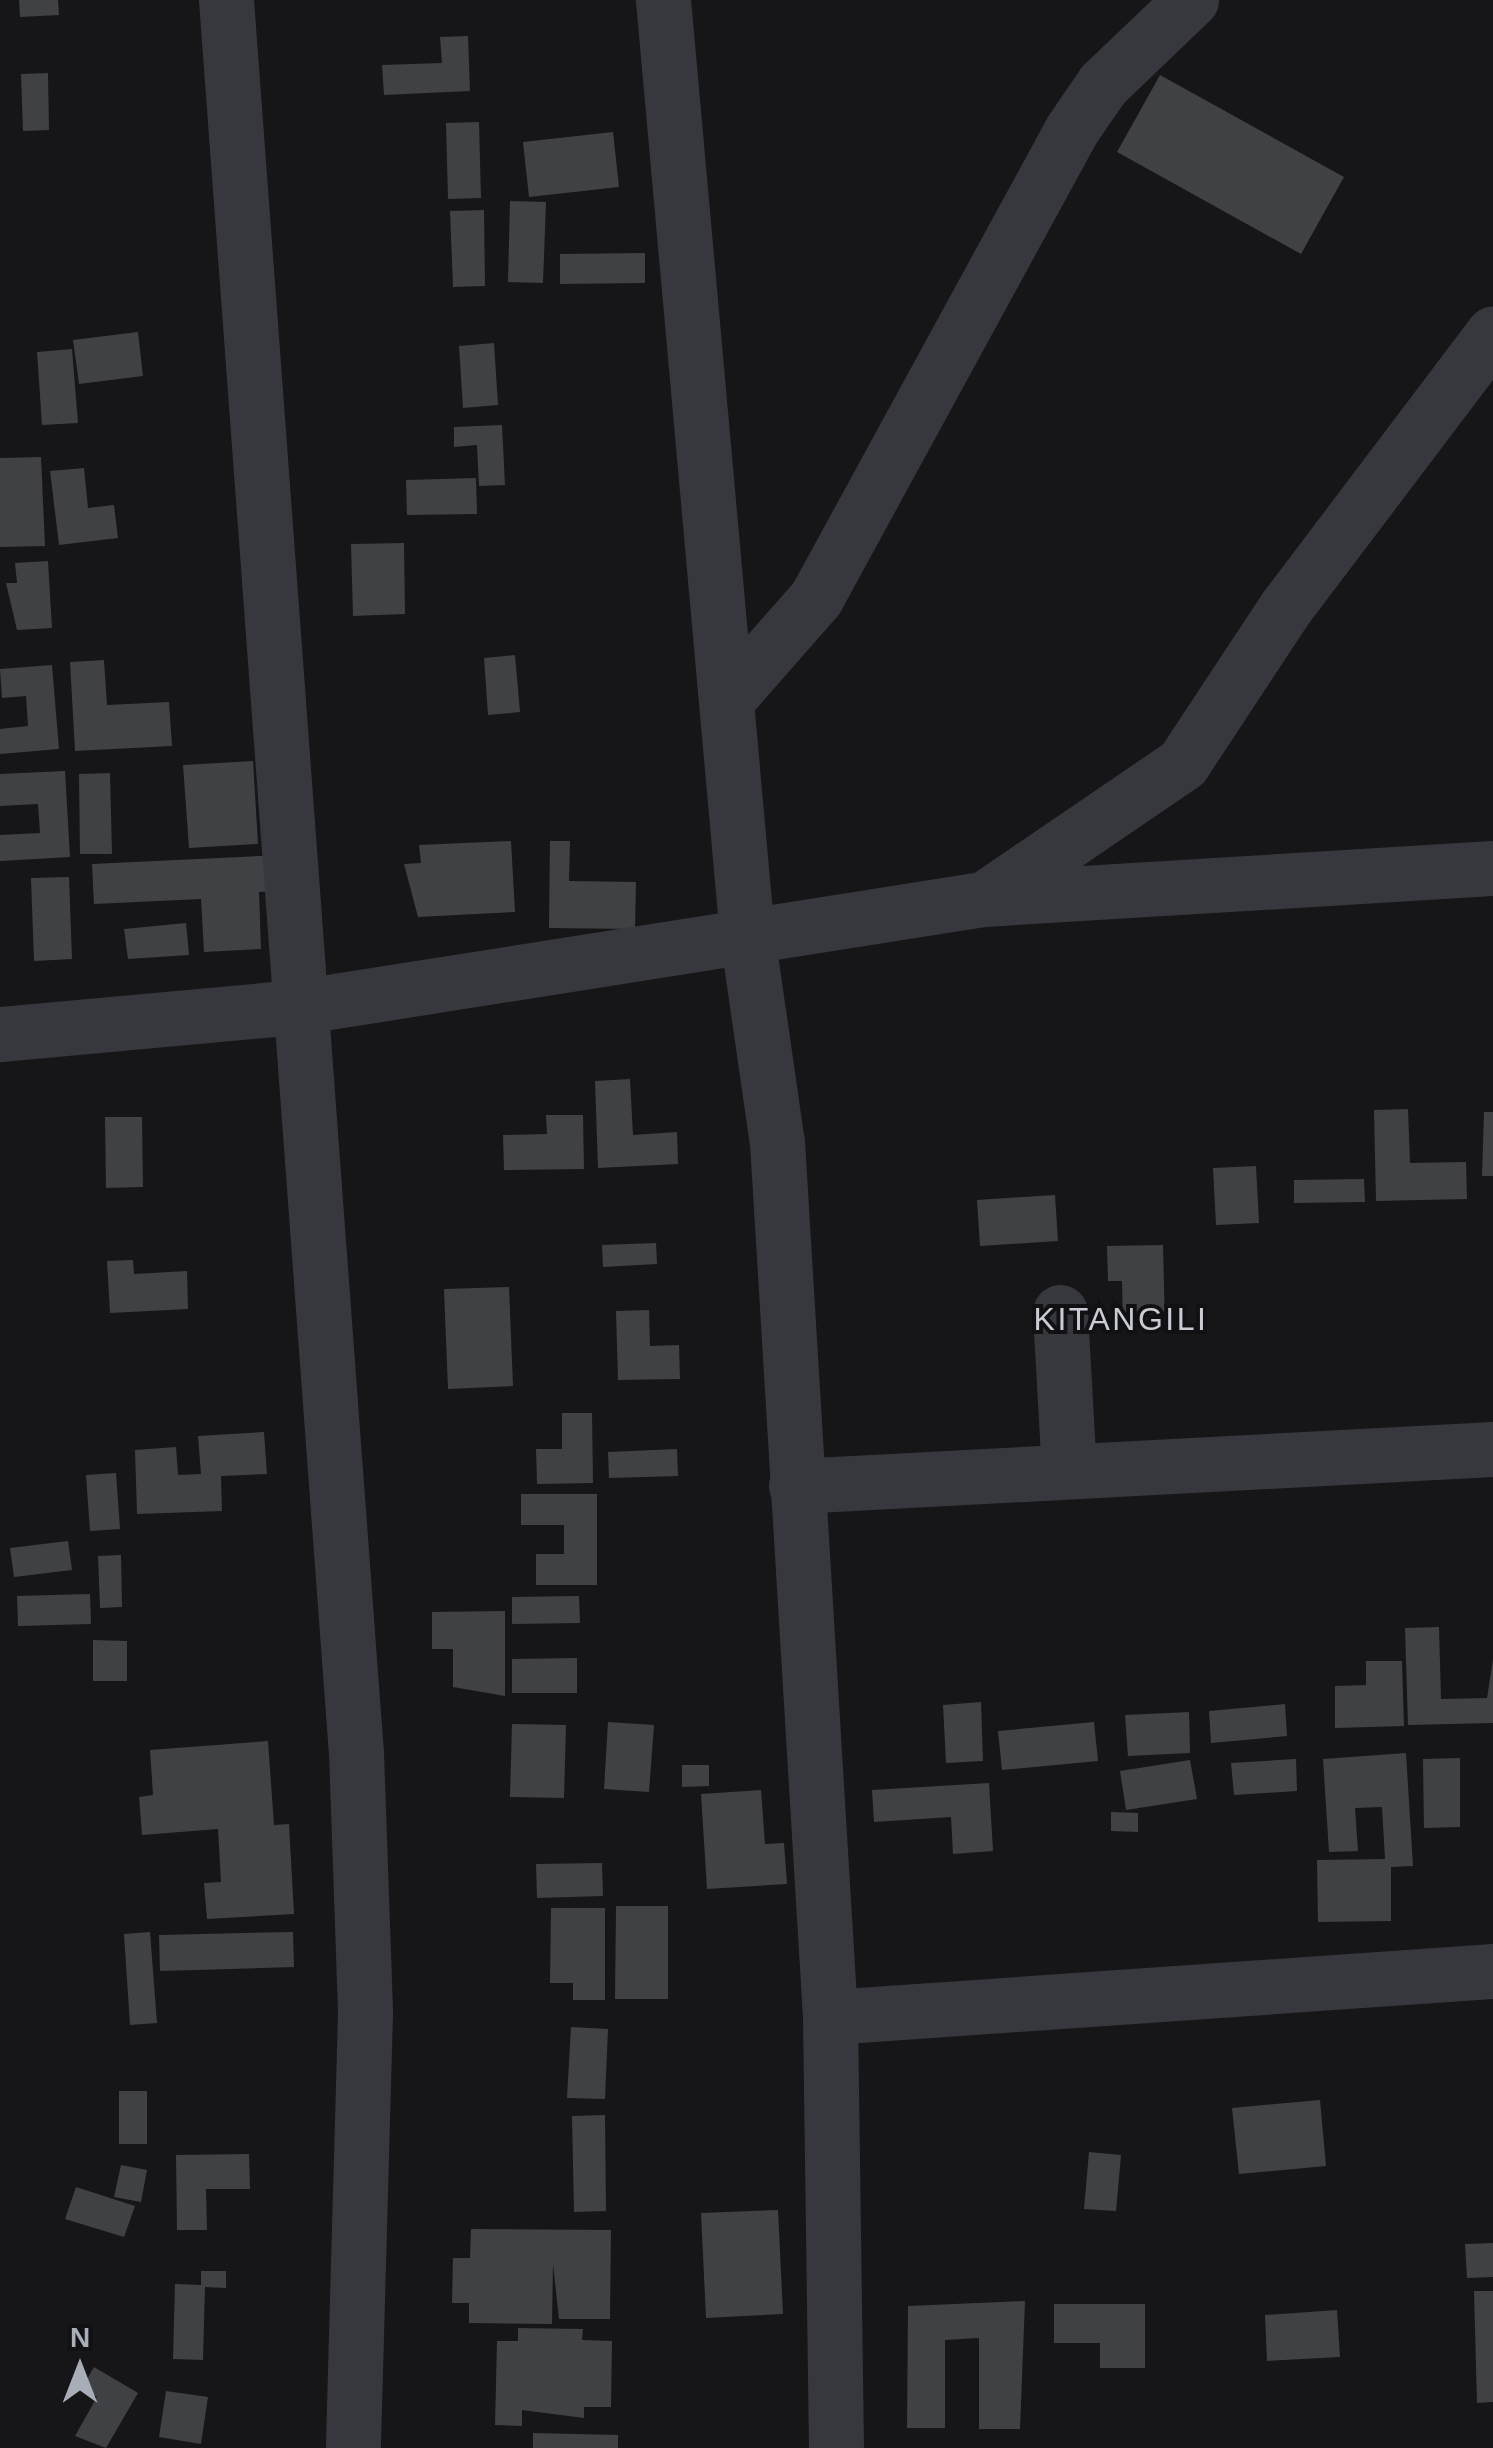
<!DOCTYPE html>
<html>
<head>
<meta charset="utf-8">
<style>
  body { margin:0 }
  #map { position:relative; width:1493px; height:2448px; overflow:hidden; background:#161618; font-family:Helvetica,sans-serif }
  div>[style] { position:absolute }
  .building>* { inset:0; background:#404145 }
  .minor>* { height:55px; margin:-27.5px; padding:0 27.5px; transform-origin:27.5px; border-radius:27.5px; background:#37383d }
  span { translate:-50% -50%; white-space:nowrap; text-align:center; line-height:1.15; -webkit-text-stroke:8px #111113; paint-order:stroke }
  .quarter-label { font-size:32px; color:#c9ccd4; letter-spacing:2.5px }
  .north { position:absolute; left:30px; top:2318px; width:100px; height:100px; -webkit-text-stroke:8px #111113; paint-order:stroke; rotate:0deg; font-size:28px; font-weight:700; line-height:40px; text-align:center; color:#a8adb8 }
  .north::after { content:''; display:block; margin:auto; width:35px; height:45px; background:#a8adb8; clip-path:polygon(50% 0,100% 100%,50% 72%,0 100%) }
</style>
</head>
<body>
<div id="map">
  <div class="building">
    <div style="clip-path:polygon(19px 0,58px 0,59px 15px,20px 17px)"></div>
    <div style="clip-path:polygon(468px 36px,470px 91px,384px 95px,382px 65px,442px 63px,440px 37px)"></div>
    <div style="clip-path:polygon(48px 73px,49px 130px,23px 131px,21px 74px)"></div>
    <div style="clip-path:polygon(1160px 75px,1344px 177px,1301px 254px,1117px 152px)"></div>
    <div style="clip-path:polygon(479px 122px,481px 198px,448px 199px,446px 123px)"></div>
    <div style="clip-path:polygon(613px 132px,619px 187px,529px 197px,523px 142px)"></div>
    <div style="clip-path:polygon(510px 201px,546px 202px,543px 283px,508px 282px)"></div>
    <div style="clip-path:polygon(484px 210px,485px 286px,453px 287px,450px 211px)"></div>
    <div style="clip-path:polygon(645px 253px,645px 283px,560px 284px,560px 254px)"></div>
    <div style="clip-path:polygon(138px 332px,143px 376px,79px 384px,73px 340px)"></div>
    <div style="clip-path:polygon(494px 343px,498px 405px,463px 408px,459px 346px)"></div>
    <div style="clip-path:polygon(72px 349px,78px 423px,42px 425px,37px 352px)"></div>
    <div style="clip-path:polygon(502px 425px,505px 485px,479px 486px,477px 445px,454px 447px,454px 427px)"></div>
    <div style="clip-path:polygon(41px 457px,45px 546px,0 547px,0 458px)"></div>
    <div style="clip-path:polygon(84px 468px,88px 508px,114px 505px,118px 538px,59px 545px,50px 471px)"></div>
    <div style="clip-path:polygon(476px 478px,477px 514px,407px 515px,406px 480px)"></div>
    <div style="clip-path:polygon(404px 543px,405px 614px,353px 616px,351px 544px)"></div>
    <div style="clip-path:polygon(48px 561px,52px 628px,17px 630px,6px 583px,17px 583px,15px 563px)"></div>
    <div style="clip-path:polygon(515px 655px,520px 712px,488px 715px,484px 658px)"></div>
    <div style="clip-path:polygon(104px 660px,107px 705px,169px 702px,172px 746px,75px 751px,70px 662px)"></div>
    <div style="clip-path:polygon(52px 665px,59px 749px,0 754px,0 729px,28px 726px,26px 696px,2px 698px,0 669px)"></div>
    <div style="clip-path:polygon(253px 761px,258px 844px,189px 848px,183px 765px)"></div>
    <div style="clip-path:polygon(65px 771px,70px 857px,0 861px,0 835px,40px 833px,38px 804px,0 806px,0 774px)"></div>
    <div style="clip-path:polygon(110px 773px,112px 854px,80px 854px,79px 774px)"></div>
    <div style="clip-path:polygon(511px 841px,515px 912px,418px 917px,404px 864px,421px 863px,419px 845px)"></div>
    <div style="clip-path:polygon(550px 841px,570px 841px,569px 881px,636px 882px,635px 929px,549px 928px)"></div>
    <div style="clip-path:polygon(280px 855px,281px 891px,259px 892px,261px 949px,204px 952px,201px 899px,94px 904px,92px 864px)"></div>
    <div style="clip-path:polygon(69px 877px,72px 959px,34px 961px,31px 878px)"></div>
    <div style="clip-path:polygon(186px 923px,189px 955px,128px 959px,124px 929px)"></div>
    <div style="clip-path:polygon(630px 1079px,633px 1135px,677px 1132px,678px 1164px,598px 1168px,595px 1081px)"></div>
    <div style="clip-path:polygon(1408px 1109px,1410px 1163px,1466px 1162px,1467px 1199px,1376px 1201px,1374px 1110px)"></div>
    <div style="clip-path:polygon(1484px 1112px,1493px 1112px,1493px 1176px,1482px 1176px)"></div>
    <div style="clip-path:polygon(546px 1115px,583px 1115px,584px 1169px,504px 1170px,503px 1135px,547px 1134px)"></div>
    <div style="clip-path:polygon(105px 1117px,142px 1117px,143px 1187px,106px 1188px)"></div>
    <div style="clip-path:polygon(1256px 1166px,1259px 1223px,1216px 1225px,1213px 1168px)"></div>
    <div style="clip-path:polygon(1364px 1179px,1365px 1202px,1294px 1203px,1294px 1180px)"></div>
    <div style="clip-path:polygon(1055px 1195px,1058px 1241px,980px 1246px,977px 1200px)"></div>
    <div style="clip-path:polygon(656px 1243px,657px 1264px,603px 1267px,602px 1245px)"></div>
    <div style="clip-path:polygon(1163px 1245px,1165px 1325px,1123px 1326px,1122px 1281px,1108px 1281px,1107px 1246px)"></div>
    <div style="clip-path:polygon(133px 1260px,134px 1274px,187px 1271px,188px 1309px,110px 1313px,107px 1261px)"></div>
    <div style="clip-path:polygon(509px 1287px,513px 1386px,448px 1389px,444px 1289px)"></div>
    <div style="clip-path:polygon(649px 1310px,650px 1346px,679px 1345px,680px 1379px,618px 1380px,616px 1311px)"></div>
    <div style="clip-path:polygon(562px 1413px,592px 1413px,593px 1483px,537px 1484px,536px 1449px,562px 1449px)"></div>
    <div style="clip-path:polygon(264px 1432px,267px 1474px,221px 1476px,222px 1511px,137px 1514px,135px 1450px,176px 1447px,178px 1475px,201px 1474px,198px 1436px)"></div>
    <div style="clip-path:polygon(677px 1449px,678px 1476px,609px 1478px,608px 1452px)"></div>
    <div style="clip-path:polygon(116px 1473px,120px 1529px,90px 1531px,86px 1475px)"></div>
    <div style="clip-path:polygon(521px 1494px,597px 1494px,597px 1585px,536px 1585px,536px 1554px,564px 1554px,564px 1525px,521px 1525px)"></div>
    <div style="clip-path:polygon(68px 1541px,72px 1570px,14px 1577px,10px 1548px)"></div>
    <div style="clip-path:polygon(121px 1555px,122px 1607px,100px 1608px,98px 1556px)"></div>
    <div style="clip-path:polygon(90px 1594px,91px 1624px,18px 1626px,17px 1596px)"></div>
    <div style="clip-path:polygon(579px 1596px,580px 1623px,512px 1624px,512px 1597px)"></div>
    <div style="clip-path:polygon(505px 1611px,505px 1696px,453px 1687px,453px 1649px,432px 1649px,432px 1612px)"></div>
    <div style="clip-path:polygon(1439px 1627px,1441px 1699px,1487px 1698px,1493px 1659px,1493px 1723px,1408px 1725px,1405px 1628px)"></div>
    <div style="clip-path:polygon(93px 1640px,127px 1641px,127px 1681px,93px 1681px)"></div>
    <div style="clip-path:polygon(577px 1658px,577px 1693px,512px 1693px,512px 1659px)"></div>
    <div style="clip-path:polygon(1366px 1661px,1402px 1661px,1404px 1726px,1335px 1728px,1335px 1686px,1366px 1685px)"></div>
    <div style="clip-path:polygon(981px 1702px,983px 1761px,946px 1763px,943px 1705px)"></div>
    <div style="clip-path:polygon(1285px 1704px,1287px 1736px,1211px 1743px,1209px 1711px)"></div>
    <div style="clip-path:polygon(1189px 1712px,1190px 1753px,1128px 1756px,1125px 1715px)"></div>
    <div style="clip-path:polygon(608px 1722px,654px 1725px,649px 1792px,604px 1789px)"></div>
    <div style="clip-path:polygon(1094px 1722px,1098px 1761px,1002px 1770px,998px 1731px)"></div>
    <div style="clip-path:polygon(512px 1724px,566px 1725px,564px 1798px,510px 1797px)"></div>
    <div style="clip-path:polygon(268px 1741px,274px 1825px,289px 1824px,294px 1914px,207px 1919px,204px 1883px,221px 1882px,218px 1829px,142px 1835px,139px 1797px,153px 1795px,150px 1750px)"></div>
    <div style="clip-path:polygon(1406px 1753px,1413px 1866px,1391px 1867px,1391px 1921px,1318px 1922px,1317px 1860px,1385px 1859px,1382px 1807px,1355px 1808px,1358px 1851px,1329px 1852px,1323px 1759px)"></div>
    <div style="clip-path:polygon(1460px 1758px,1460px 1827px,1424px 1828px,1423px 1759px)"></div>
    <div style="clip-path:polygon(1296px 1759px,1297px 1791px,1234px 1795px,1231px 1763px)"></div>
    <div style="clip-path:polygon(1190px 1760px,1197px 1799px,1126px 1810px,1120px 1771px)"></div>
    <div style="clip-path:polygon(682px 1765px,709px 1765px,709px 1786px,682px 1787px)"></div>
    <div style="clip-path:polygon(989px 1783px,993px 1851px,953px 1854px,951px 1817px,874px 1822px,872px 1790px)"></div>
    <div style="clip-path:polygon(761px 1790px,765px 1844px,784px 1843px,787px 1884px,707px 1889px,701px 1794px)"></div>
    <div style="clip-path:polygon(1111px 1812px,1138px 1813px,1138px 1832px,1111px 1831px)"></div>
    <div style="clip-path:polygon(602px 1863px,603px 1896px,537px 1898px,536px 1864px)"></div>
    <div style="clip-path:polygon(616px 1906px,668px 1906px,668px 1999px,615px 1999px)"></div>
    <div style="clip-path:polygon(551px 1908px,605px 1908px,605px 2000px,573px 2000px,573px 1983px,550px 1983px)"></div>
    <div style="clip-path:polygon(150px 1932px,157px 2023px,130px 2025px,124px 1934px)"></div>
    <div style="clip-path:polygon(293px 1932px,294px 1967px,160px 1971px,159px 1935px)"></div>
    <div style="clip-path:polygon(571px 2027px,608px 2029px,605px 2099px,567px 2098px)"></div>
    <div style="clip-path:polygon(119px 2091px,147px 2091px,147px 2144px,119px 2144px)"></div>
    <div style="clip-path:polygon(1320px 2100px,1326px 2166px,1239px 2174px,1232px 2108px)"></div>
    <div style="clip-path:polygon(605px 2115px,606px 2211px,574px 2212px,572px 2116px)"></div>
    <div style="clip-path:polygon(1089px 2152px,1121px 2155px,1116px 2211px,1084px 2209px)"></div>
    <div style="clip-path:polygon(249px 2154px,250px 2189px,206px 2189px,207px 2230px,177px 2230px,176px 2155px)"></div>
    <div style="clip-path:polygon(121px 2165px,147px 2170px,141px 2202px,114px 2197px)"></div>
    <div style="clip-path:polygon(76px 2187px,135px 2206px,124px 2237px,65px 2219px)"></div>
    <div style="clip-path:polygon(778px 2210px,783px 2314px,706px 2318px,701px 2213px)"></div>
    <div style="clip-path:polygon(471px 2229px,611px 2230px,610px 2319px,559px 2319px,553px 2264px,552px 2324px,469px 2323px,469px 2303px,452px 2303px,453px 2258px,470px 2258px)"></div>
    <div style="clip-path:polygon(1493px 2243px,1493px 2277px,1467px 2278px,1465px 2244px)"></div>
    <div style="clip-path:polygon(201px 2271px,226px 2271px,226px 2288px,205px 2287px,203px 2360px,173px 2359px,175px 2284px,201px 2285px)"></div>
    <div style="clip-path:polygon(1474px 2291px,1493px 2291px,1493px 2402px,1477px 2403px)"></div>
    <div style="clip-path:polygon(1025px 2301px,1020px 2429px,979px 2429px,979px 2338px,945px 2340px,945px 2428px,907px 2428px,908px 2306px)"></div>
    <div style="clip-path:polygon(1054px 2304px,1145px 2304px,1145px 2368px,1100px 2368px,1100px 2343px,1054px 2343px)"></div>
    <div style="clip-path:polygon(1337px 2310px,1340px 2357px,1267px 2361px,1265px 2315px)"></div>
    <div style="clip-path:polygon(518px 2328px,583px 2329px,582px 2340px,612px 2341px,611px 2407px,584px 2407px,584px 2418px,522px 2410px,522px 2426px,495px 2425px,497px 2341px,518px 2341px)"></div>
    <div style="clip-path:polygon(94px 2367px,138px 2393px,106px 2448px,75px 2436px,97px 2397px,82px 2388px)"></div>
    <div style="clip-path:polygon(166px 2391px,208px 2397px,201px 2444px,159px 2437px)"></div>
    <div style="clip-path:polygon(533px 2433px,618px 2435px,618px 2448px,533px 2448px)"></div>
  </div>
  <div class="minor">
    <div style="left:226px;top:0;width:1757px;rotate:85.76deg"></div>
    <div style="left:356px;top:1752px;width:261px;rotate:88deg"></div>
    <div style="left:365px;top:2013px;width:435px;rotate:91.6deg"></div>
    <div style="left:663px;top:0;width:939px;rotate:84.87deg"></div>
    <div style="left:747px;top:935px;width:209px;rotate:81.8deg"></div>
    <div style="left:777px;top:1142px;width:877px;rotate:86.53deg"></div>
    <div style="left:830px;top:2017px;width:431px;rotate:89.2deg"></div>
    <div style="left:729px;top:697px;width:132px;rotate:-48.7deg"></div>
    <div style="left:816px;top:598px;width:534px;rotate:-61.37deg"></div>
    <div style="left:1072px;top:129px;width:55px;rotate:-55.4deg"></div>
    <div style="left:1103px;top:84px;width:122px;rotate:-43.7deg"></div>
    <div style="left:984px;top:899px;width:241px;rotate:-34.3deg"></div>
    <div style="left:1183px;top:763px;width:187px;rotate:-56.6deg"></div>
    <div style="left:1286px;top:607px;width:343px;rotate:-52.9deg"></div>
    <div style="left:0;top:1034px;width:298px;rotate:-5.2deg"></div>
    <div style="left:297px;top:1007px;width:694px;rotate:-8.95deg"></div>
    <div style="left:983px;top:899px;width:511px;rotate:-3.48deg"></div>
    <div style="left:1060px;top:1312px;width:159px;rotate:86.8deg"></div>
    <div style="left:796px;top:1486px;width:698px;rotate:-3.04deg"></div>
    <div style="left:830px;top:2017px;width:665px;rotate:-3.97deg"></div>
  </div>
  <div class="quarter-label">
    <span style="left:1121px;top:1319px">KITANGILI</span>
  </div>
  <div class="north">N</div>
</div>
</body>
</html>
